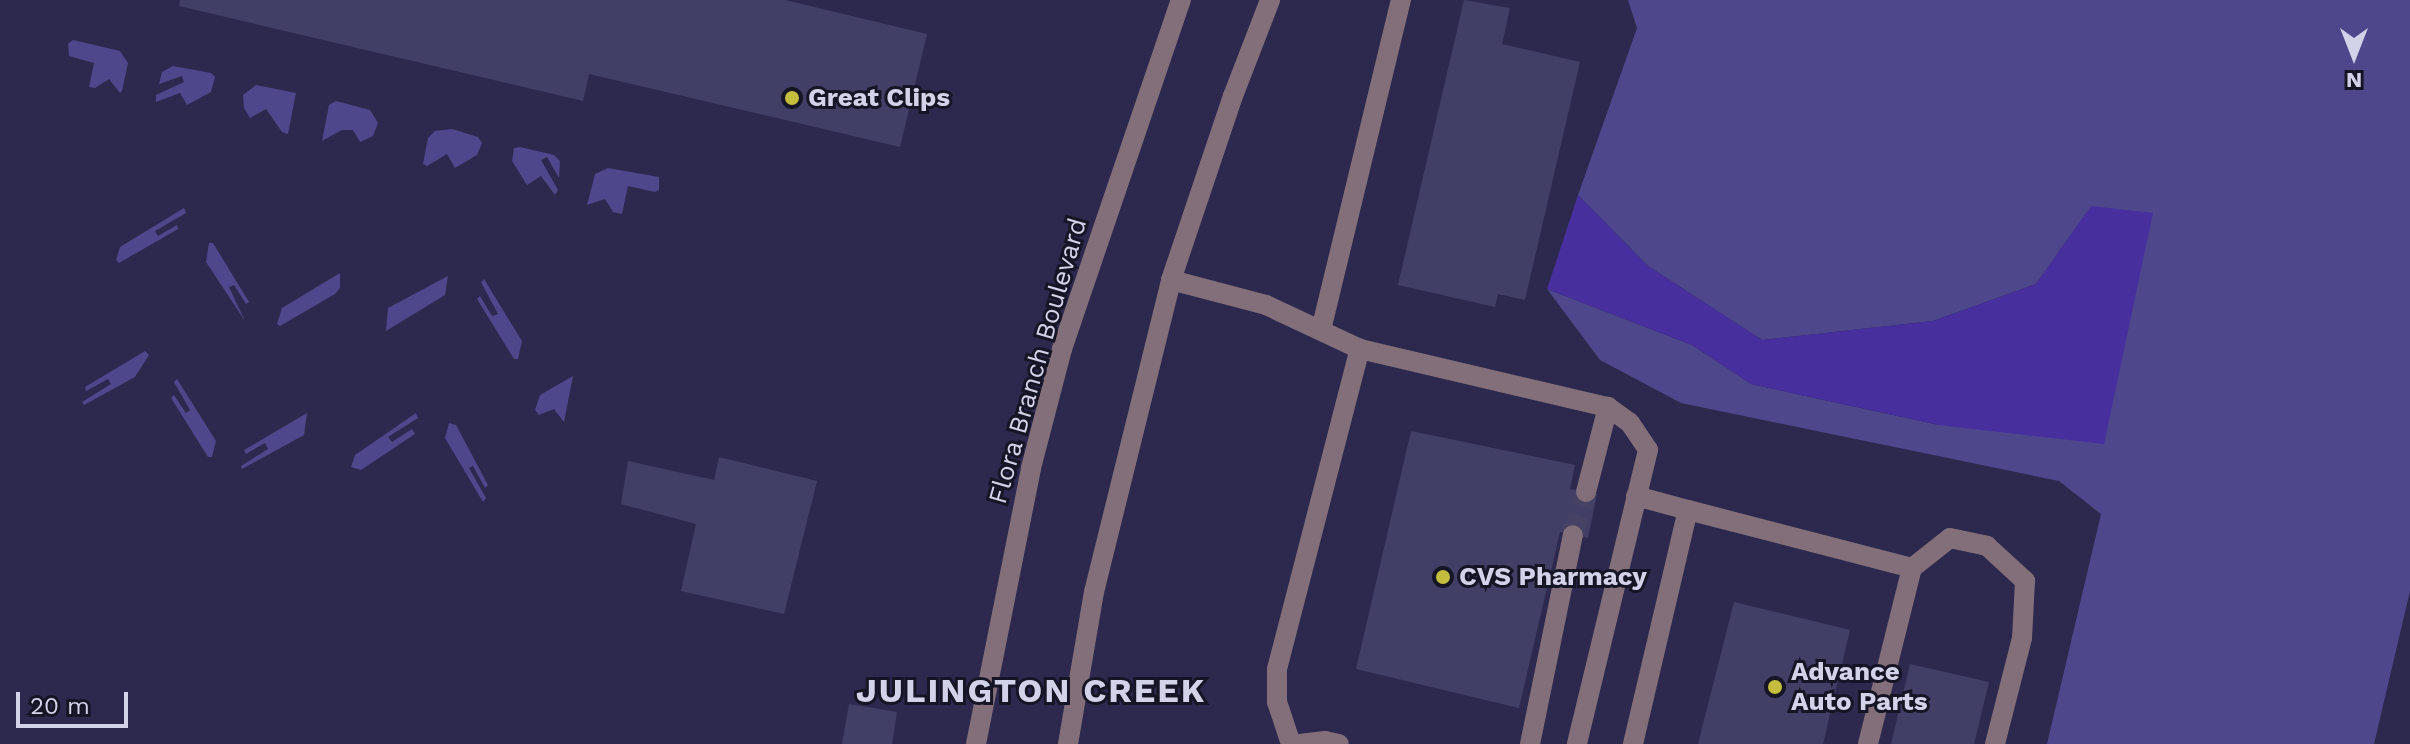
<!DOCTYPE html>
<html>
<head>
<meta charset="utf-8">
<style>
  body { margin:0 }
  #map { position:relative; width:2410px; height:744px; overflow:hidden; background:#2d294e; font-family:"Work Sans",sans-serif }
  div>[style] { position:absolute }
  .green>* { inset:0; background:#4e478b }
  .water>* { inset:0; background:#472f9d }
  .building>* { inset:0; background:#423f66 }
  .minor-tunnel>* { height:20px; margin-top:-10px; transform-origin:0; background:repeating-linear-gradient(90deg,#464265 0 20px,transparent 0 30px) }
  .minor>* { height:20px; margin:-10px; padding:0 10px; transform-origin:10px; border-radius:10px; background:#836f79 }
  .dots>* { width:22px; height:22px; translate:-50% -50%; box-sizing:border-box; border:4px solid #161525; border-radius:50% }
  span { translate:-50% -50%; white-space:nowrap; text-align:center; line-height:1.15; -webkit-text-stroke:6px #161525; paint-order:stroke }
  .poi-label { font-size:26px; color:#d2d2e9; font-weight:700 }
  .left { translate:0 -50%; text-align:left }
  .street-label { font-size:26px; color:#d2d2e9 }
  .district-label { font-size:34px; color:#d2d2e9; font-weight:700; letter-spacing:2px }
  .north { position:absolute; left:2314px; top:16px; width:80px; height:80px; -webkit-text-stroke:6px #161525; paint-order:stroke; rotate:180deg; font-size:22px; font-weight:700; line-height:32px; text-align:center; color:#d2d2e9 }
  .north::after { content:''; display:block; margin:auto; width:28px; height:36px; background:#d2d2e9; clip-path:polygon(50% 0,100% 100%,50% 72%,0 100%) }
  .scale { position:absolute; left:16px; top:692px; width:112px; height:36px; box-sizing:border-box; border:4px solid #d2d2e9; border-top:0; padding-left:10px; font-size:24px; line-height:28px; white-space:nowrap; color:#d2d2e9; -webkit-text-stroke:6px #161525; paint-order:stroke }
</style>
</head>
<body>
<div id="map">
  <div class="green">
    <div style="clip-path:polygon(1628px 0,2410px 0,2410px 591px,2374px 744px,2047px 744px,2101px 514px,2059px 481px,1681px 403px,1600px 360px,1547px 289px,1692px 345px,1751px 384px,1939px 425px,2091px 206px,2036px 284px,1933px 321px,1762px 340px,1648px 266px,1578px 195px,1637px 28px)"></div>
    <div style="clip-path:polygon(73px 40px,120px 51px,128px 63px,122px 91px,120px 93px,109px 79px,95px 88px,89px 87px,94px 63px,69px 56px,68px 44px)"></div>
    <div style="clip-path:polygon(173px 66px,211px 73px,215px 77px,211px 92px,187px 105px,180px 93px,156px 102px,156px 95px,184px 82px,182px 76px,159px 84px,162px 72px)"></div>
    <div style="clip-path:polygon(256px 85px,296px 93px,288px 134px,282px 132px,266px 109px,250px 118px,244px 108px,243px 95px)"></div>
    <div style="clip-path:polygon(336px 101px,370px 110px,378px 123px,373px 136px,360px 142px,353px 130px,342px 130px,322px 141px,329px 105px)"></div>
    <div style="clip-path:polygon(452px 129px,478px 137px,482px 143px,477px 155px,455px 168px,447px 154px,427px 166px,423px 164px,428px 138px,435px 131px)"></div>
    <div style="clip-path:polygon(520px 147px,554px 155px,560px 161px,559px 178px,547px 157px,541px 160px,558px 190px,555px 195px,541px 176px,527px 185px,512px 161px,514px 148px)"></div>
    <div style="clip-path:polygon(608px 168px,659px 177px,659px 190px,655px 192px,628px 186px,622px 214px,613px 212px,605px 199px,587px 205px,595px 174px)"></div>
    <div style="clip-path:polygon(184px 208px,186px 213px,155px 231px,158px 236px,177px 225px,178px 229px,119px 263px,116px 260px,120px 247px)"></div>
    <div style="clip-path:polygon(209px 243px,213px 243px,249px 302px,246px 304px,234px 285px,229px 287px,245px 321px,206px 262px)"></div>
    <div style="clip-path:polygon(340px 273px,340px 288px,335px 294px,280px 326px,277px 324px,282px 308px)"></div>
    <div style="clip-path:polygon(448px 276px,445px 295px,386px 331px,388px 308px)"></div>
    <div style="clip-path:polygon(484px 279px,522px 341px,518px 359px,514px 359px,477px 299px,480px 296px,492px 316px,498px 314px,481px 282px)"></div>
    <div style="clip-path:polygon(145px 351px,149px 355px,135px 377px,84px 405px,82px 402px,111px 384px,108px 379px,86px 391px,85px 387px)"></div>
    <div style="clip-path:polygon(573px 376px,564px 422px,554px 409px,539px 415px,535px 410px,540px 395px)"></div>
    <div style="clip-path:polygon(177px 379px,216px 441px,212px 457px,208px 457px,171px 398px,174px 395px,186px 413px,190px 410px,174px 382px)"></div>
    <div style="clip-path:polygon(307px 413px,304px 435px,242px 469px,241px 466px,268px 449px,265px 443px,246px 454px,244px 450px)"></div>
    <div style="clip-path:polygon(416px 413px,418px 418px,388px 437px,392px 442px,412px 429px,415px 434px,361px 470px,351px 467px,355px 455px)"></div>
    <div style="clip-path:polygon(449px 423px,456px 425px,488px 485px,485px 488px,473px 466px,469px 468px,486px 498px,483px 502px,445px 438px)"></div>
  </div>
  <div class="water">
    <div style="clip-path:polygon(1578px 195px,1648px 266px,1762px 340px,1933px 321px,2036px 284px,2091px 206px,2153px 213px,2104px 444px,1939px 425px,1751px 384px,1692px 345px,1547px 289px)"></div>
  </div>
  <div class="building">
    <div style="clip-path:polygon(180px 0,785px 0,927px 34px,900px 147px,589px 74px,583px 101px,179px 6px)"></div>
    <div style="clip-path:polygon(1464px 0,1510px 8px,1502px 44px,1580px 62px,1525px 300px,1498px 294px,1495px 307px,1398px 285px)"></div>
    <div style="clip-path:polygon(1411px 431px,1575px 465px,1570px 489px,1597px 494px,1588px 538px,1560px 532px,1519px 708px,1356px 669px)"></div>
    <div style="clip-path:polygon(719px 457px,817px 481px,784px 614px,681px 591px,696px 524px,621px 504px,628px 461px,714px 480px)"></div>
    <div style="clip-path:polygon(1734px 602px,1850px 630px,1823px 744px,1698px 744px)"></div>
    <div style="clip-path:polygon(1910px 664px,1989px 682px,1974px 744px,1891px 744px)"></div>
    <div style="clip-path:polygon(849px 704px,897px 712px,892px 744px,842px 744px)"></div>
  </div>
  <div class="minor-tunnel">
    <div style="left:1573px;top:535px;width:45px;rotate:-73.2deg"></div>
  </div>
  <div class="minor">
    <div style="left:1171px;top:280px;width:98px;rotate:14.7deg"></div>
    <div style="left:1266px;top:305px;width:104px;rotate:25.1deg"></div>
    <div style="left:1360px;top:349px;width:255px;rotate:13.2deg"></div>
    <div style="left:1608px;top:407px;width:27px;rotate:36deg"></div>
    <div style="left:1630px;top:423px;width:32px;rotate:56deg"></div>
    <div style="left:1648px;top:450px;width:302px;rotate:103.6deg"></div>
    <div style="left:1321px;top:330px;width:340px;rotate:-76.4deg"></div>
    <div style="left:1586px;top:492px;width:88px;rotate:-75.5deg"></div>
    <div style="left:1636px;top:496px;width:54px;rotate:15.1deg"></div>
    <div style="left:976px;top:744px;width:281px;rotate:-78.7deg"></div>
    <div style="left:1031px;top:468px;width:123px;rotate:-75.4deg"></div>
    <div style="left:1062px;top:349px;width:369px;rotate:-71.2deg"></div>
    <div style="left:1068px;top:744px;width:154px;rotate:-80.3deg"></div>
    <div style="left:1094px;top:592px;width:321px;rotate:-76.1deg"></div>
    <div style="left:1171px;top:280px;width:194px;rotate:-71.4deg"></div>
    <div style="left:1233px;top:96px;width:103px;rotate:-68.9deg"></div>
    <div style="left:1291px;top:744px;width:44px;rotate:-108.4deg"></div>
    <div style="left:1277px;top:702px;width:33px;rotate:-90deg"></div>
    <div style="left:1277px;top:669px;width:331px;rotate:-75.5deg"></div>
    <div style="left:1300px;top:744px;width:25px;rotate:-7deg"></div>
    <div style="left:1325px;top:741px;width:14px;rotate:12deg"></div>
    <div style="left:1530px;top:744px;width:213px;rotate:-78.4deg"></div>
    <div style="left:1633px;top:744px;width:240px;rotate:-76.8deg"></div>
    <div style="left:1688px;top:510px;width:231px;rotate:14.5deg"></div>
    <div style="left:1868px;top:744px;width:181px;rotate:-76deg"></div>
    <div style="left:1912px;top:568px;width:48px;rotate:-38.3deg"></div>
    <div style="left:1950px;top:538px;width:38px;rotate:12deg"></div>
    <div style="left:1987px;top:546px;width:52px;rotate:42.6deg"></div>
    <div style="left:2025px;top:581px;width:57px;rotate:93deg"></div>
    <div style="left:2022px;top:638px;width:109px;rotate:104.3deg"></div>
  </div>
  <div class="dots">
    <div style="left:792px;top:98px;background:#c4bd3e"></div>
    <div style="left:1443px;top:577px;background:#c4bd3e"></div>
    <div style="left:1775px;top:687px;background:#c4bd3e"></div>
  </div>
  <div class="poi-label">
    <span class="left" style="left:808px;top:98px">Great Clips</span>
    <span class="left" style="left:1459px;top:577px">CVS Pharmacy</span>
    <span class="left" style="left:1791px;top:687px">Advance<br>Auto Parts</span>
  </div>
  <div class="street-label">
    <span style="left:1038px;top:361px;rotate:-74deg">Flora Branch Boulevard</span>
  </div>
  <div class="district-label">
    <span style="left:1031px;top:691px">JULINGTON CREEK</span>
  </div>
  <div class="north">N</div>
  <div class="scale">20 m</div>
</div>
</body>
</html>
